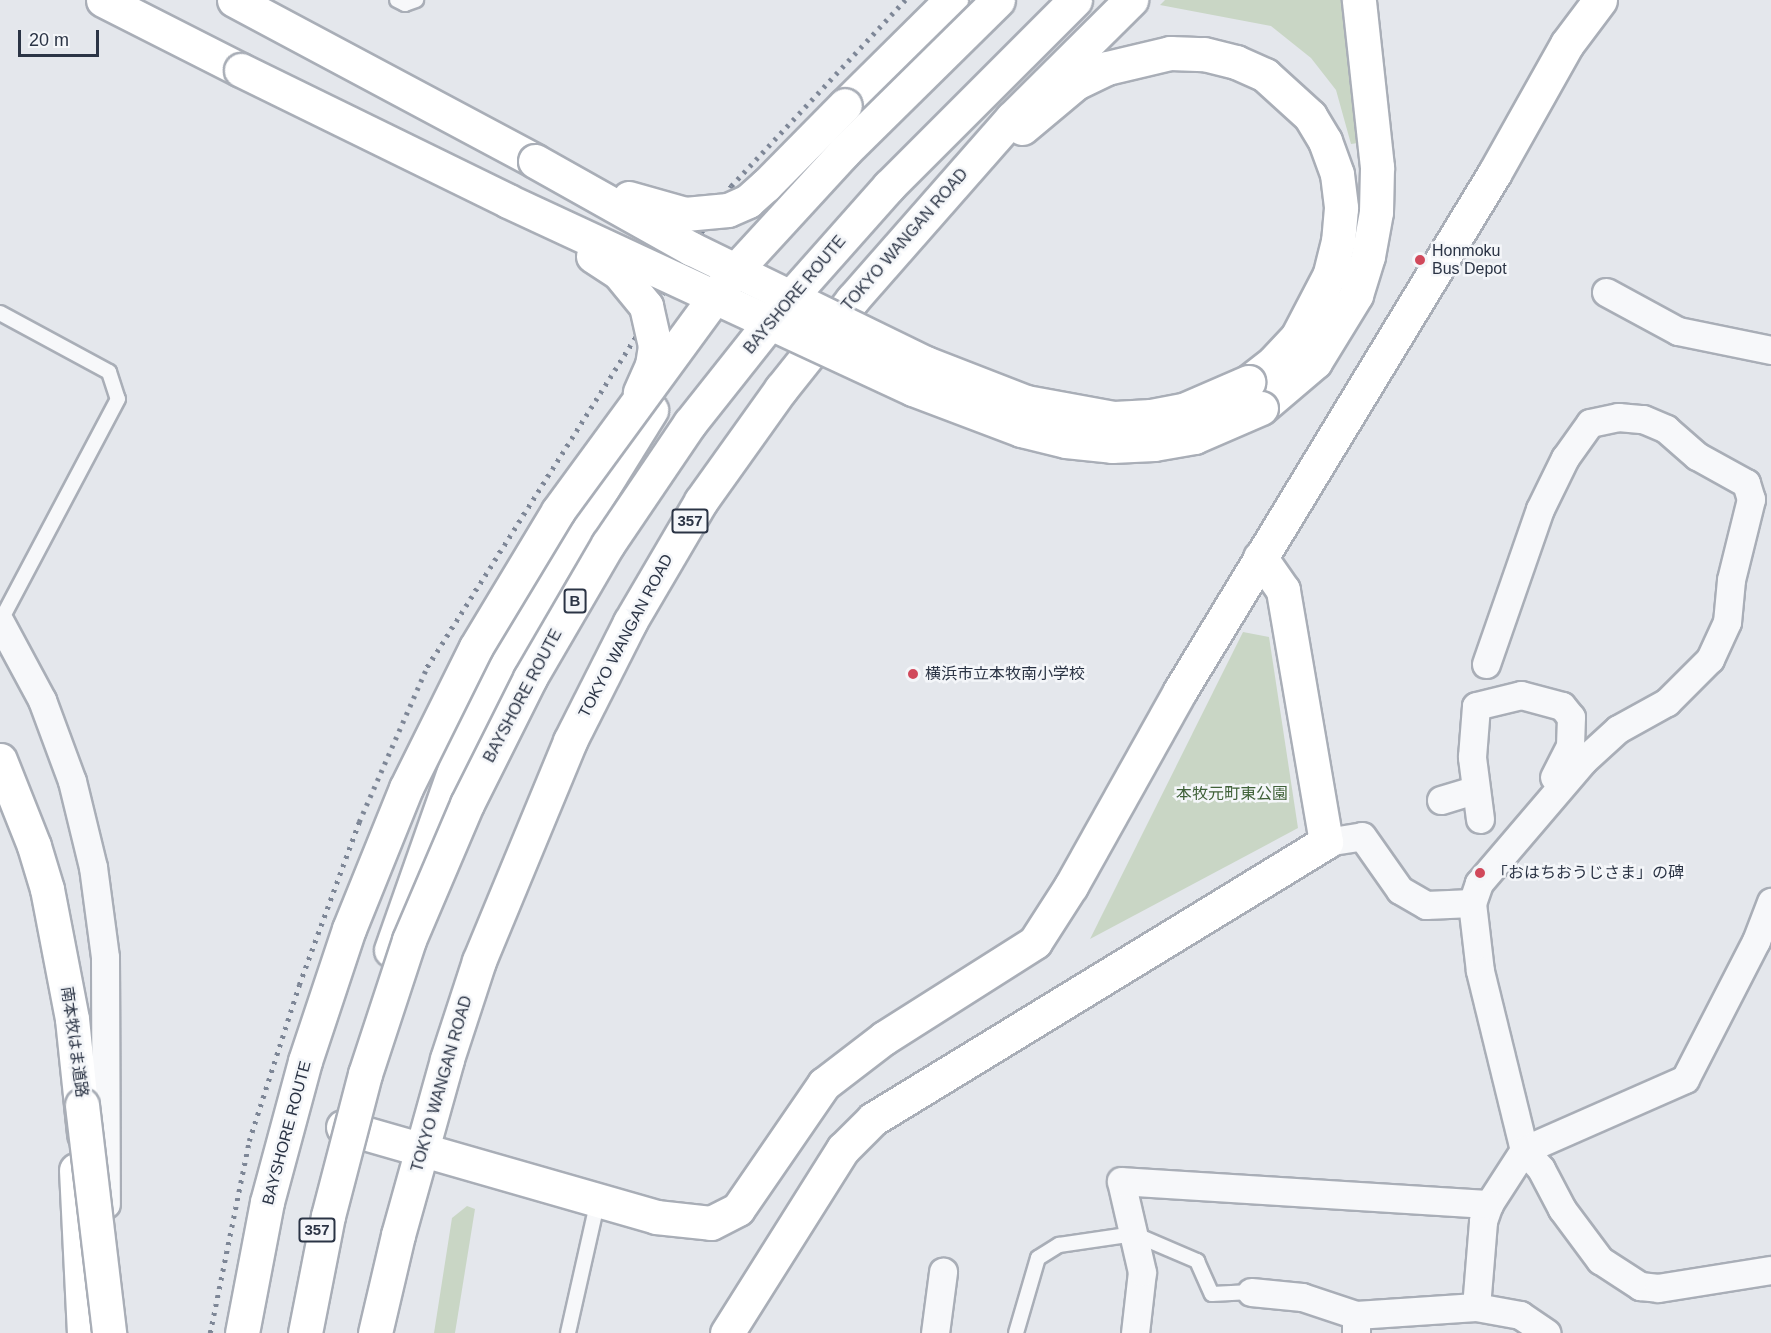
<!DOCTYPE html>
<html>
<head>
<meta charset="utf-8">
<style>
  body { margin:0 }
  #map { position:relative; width:1771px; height:1333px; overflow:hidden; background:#e4e7ec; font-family:Arial,"Noto Sans JP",sans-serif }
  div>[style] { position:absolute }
  .green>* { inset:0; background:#c9d6c5 }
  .roads { filter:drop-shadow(2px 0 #a9aeb7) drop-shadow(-2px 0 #a9aeb7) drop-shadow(0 2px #a9aeb7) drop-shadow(0 -2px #a9aeb7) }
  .lane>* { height:14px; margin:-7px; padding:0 7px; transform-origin:7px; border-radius:7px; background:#f7f8fa }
  .street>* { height:27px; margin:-13.5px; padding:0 13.5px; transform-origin:13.5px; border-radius:13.5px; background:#f7f8fa }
  .secondary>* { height:33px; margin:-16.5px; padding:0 16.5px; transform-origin:16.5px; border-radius:16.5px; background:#fff }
  .highway>* { height:33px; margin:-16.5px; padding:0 16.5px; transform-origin:16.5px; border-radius:16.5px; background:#fff }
  .rail>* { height:4.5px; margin-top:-2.25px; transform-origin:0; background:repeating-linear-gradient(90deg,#7d8696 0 3px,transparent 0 9px) }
  .bridges { filter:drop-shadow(2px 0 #a9aeb7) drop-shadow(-2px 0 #a9aeb7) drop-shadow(0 2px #a9aeb7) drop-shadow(0 -2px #a9aeb7) }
  .secondary-bridge>* { height:33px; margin:-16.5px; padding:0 16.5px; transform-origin:16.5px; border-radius:16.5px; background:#fff }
  .highway-bridge>* { height:33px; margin:-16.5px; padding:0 16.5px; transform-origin:16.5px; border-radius:16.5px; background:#fff }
  .dots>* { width:16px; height:16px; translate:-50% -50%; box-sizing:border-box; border:3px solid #f4f6f9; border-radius:50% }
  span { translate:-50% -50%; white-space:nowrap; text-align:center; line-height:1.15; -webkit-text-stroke:5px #f4f6f9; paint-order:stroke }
  .shield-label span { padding:2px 4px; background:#f4f6f9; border:2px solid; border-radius:4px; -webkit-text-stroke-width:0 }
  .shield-label { font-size:15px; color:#2b3445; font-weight:700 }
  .street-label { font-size:16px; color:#2b3445 }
  .poi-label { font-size:16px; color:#2b3445 }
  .left { translate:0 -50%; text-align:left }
  .park-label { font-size:16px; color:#3f6138 }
  .scale { position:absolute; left:18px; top:30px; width:81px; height:27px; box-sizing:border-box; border:3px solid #2b3445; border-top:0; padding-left:8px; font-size:18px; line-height:21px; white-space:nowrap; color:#2b3445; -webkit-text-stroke:4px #f4f6f9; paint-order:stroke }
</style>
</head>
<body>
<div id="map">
  <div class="green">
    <div style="clip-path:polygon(1165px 0,1345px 0,1358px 143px,1351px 144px,1336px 90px,1311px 58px,1271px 26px,1160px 5px)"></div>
    <div style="clip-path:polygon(1243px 632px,1269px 637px,1298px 828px,1090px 939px)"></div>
    <div style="clip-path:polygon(467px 1206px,475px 1209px,455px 1333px,434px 1333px,452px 1218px)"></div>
  </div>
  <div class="roads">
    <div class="lane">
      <div style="left:397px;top:0;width:9px;rotate:27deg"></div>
      <div style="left:405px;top:4px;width:12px;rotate:-20deg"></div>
      <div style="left:0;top:313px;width:124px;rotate:28.4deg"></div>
      <div style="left:109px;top:372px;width:28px;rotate:72deg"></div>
      <div style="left:118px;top:399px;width:252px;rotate:117.9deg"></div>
      <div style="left:568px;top:1333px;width:136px;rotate:-77.3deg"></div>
      <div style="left:1016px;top:1333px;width:78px;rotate:-73.7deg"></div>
      <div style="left:1038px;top:1258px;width:25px;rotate:-32deg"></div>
      <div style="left:1059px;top:1245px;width:76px;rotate:-8.3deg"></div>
      <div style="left:1134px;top:1234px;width:69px;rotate:23.2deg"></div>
      <div style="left:1197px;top:1261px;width:36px;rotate:66deg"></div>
      <div style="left:1212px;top:1294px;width:39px;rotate:-3deg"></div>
    </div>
    <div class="street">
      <div style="left:1606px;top:292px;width:82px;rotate:28.4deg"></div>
      <div style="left:1678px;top:331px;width:95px;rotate:11.5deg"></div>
      <div style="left:0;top:622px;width:89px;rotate:61.7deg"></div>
      <div style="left:42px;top:700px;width:86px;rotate:69.7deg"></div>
      <div style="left:72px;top:781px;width:89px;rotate:76.3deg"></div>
      <div style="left:93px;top:867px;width:91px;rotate:82.4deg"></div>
      <div style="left:105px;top:957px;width:247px;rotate:89.8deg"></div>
      <div style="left:1486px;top:664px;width:164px;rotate:-70.8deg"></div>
      <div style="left:1540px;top:509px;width:57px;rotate:-63.9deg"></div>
      <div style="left:1565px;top:458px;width:43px;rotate:-54.5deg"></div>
      <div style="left:1590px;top:423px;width:29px;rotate:-12deg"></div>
      <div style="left:1618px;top:417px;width:25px;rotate:5deg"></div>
      <div style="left:1643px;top:419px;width:25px;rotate:23deg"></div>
      <div style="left:1666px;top:429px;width:41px;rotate:41.1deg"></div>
      <div style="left:1697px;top:456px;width:56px;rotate:28.9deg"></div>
      <div style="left:1746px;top:483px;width:17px;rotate:73deg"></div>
      <div style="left:1751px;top:499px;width:83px;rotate:103.9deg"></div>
      <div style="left:1731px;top:580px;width:42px;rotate:95.4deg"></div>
      <div style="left:1727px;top:622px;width:41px;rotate:114.7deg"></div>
      <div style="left:1710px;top:659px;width:61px;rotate:135deg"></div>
      <div style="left:1667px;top:702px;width:56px;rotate:151.1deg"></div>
      <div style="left:1618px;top:729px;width:46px;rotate:137.6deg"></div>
      <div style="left:1584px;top:760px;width:162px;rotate:130.5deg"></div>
      <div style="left:1479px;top:883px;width:21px;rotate:109deg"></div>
      <div style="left:1472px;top:903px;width:68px;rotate:83.3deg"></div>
      <div style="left:1480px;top:971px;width:184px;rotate:76.2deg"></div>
      <div style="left:1524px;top:1150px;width:176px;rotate:-23.8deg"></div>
      <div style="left:1685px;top:1079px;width:155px;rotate:-62.8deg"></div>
      <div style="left:1756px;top:941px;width:42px;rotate:-69deg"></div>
      <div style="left:1441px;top:800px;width:34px;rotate:-17deg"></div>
      <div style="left:1480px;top:819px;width:63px;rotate:-97.4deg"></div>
      <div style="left:1472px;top:757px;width:51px;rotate:-85.5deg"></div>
      <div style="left:1476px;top:706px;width:46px;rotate:-13.7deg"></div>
      <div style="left:1521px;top:695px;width:42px;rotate:15deg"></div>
      <div style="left:1562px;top:706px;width:14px;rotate:51deg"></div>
      <div style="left:1571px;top:717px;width:29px;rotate:92deg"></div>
      <div style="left:1570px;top:746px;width:35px;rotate:117deg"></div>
      <div style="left:1326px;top:842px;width:36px;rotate:-9deg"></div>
      <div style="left:1362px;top:836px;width:66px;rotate:54.9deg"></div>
      <div style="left:1400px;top:890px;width:30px;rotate:30deg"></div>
      <div style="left:1426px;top:905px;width:46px;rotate:-2.5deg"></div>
      <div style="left:1251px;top:1292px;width:51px;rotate:5.6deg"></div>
      <div style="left:1302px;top:1297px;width:57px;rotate:18.4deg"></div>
      <div style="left:1356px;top:1315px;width:17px;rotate:90deg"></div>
      <div style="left:1476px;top:1307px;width:45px;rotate:10.3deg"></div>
      <div style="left:1520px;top:1315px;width:32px;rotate:34deg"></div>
      <div style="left:1356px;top:1315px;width:120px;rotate:-3.8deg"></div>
      <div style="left:1476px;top:1307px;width:86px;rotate:-85.3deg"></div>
      <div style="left:1483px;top:1221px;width:18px;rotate:-71deg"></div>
      <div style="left:1489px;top:1204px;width:64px;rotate:-57.1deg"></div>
      <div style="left:1524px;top:1150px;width:25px;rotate:48deg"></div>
      <div style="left:1541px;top:1169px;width:45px;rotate:62.3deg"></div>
      <div style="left:1562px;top:1209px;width:64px;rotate:53.3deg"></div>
      <div style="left:1600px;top:1260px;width:48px;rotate:33deg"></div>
      <div style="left:1640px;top:1286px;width:18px;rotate:6deg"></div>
      <div style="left:1658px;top:1288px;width:114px;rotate:-9.1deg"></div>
      <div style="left:935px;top:1333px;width:62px;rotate:-82.5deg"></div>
      <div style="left:1135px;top:1333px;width:61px;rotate:-83.5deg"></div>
      <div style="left:1142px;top:1272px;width:93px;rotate:-103deg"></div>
      <div style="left:1121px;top:1181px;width:369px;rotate:3.6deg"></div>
    </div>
    <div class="secondary">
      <div style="left:103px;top:0;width:155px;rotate:26.9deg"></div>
      <div style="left:234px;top:0;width:341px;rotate:28.1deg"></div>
      <div style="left:845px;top:105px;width:149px;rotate:-44.7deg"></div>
      <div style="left:1022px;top:128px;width:70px;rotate:-39.8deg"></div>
      <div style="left:1076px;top:83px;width:34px;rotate:-26deg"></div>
      <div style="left:1107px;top:68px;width:65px;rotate:-13.4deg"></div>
      <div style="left:1170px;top:53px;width:34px;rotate:2deg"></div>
      <div style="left:1204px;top:54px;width:33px;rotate:14deg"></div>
      <div style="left:1236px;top:62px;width:32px;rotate:24deg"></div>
      <div style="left:1265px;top:75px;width:61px;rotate:42.3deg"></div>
      <div style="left:1310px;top:116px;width:29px;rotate:59deg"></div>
      <div style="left:1325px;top:141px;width:35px;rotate:70deg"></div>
      <div style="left:1337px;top:174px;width:34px;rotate:83deg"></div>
      <div style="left:1341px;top:208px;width:33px;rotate:95deg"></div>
      <div style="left:1338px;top:241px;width:34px;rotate:104deg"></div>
      <div style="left:1330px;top:274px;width:71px;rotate:117.6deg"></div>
      <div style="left:1297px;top:337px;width:34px;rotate:133deg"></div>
      <div style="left:1274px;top:362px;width:33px;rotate:142deg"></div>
      <div style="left:1261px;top:408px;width:71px;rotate:-40.4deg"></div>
      <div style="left:1315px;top:362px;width:79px;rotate:-58.5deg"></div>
      <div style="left:1356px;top:295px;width:41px;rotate:-72.9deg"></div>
      <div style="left:1368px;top:256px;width:45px;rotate:-79.7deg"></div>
      <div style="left:1376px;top:212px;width:45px;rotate:-88.7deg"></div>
      <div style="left:1377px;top:167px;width:168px;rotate:-96.2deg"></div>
      <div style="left:343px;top:1127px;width:326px;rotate:16deg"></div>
      <div style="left:656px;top:1217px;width:55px;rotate:6.2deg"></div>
      <div style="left:711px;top:1223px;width:30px;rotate:-27deg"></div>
      <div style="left:738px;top:1209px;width:152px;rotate:-55.5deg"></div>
      <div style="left:824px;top:1084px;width:76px;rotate:-37.5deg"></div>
      <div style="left:884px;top:1038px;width:179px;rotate:-32.4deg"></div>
      <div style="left:1035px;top:942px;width:67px;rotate:-57.3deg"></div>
      <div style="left:1071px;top:886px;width:223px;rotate:-60.8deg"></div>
      <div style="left:1180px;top:691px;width:605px;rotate:-58.73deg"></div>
      <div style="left:1494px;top:174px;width:149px;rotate:-60.7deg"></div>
      <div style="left:1567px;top:44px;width:55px;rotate:-53.1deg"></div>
      <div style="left:727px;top:1333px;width:218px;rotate:-57.8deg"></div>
      <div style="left:843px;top:1149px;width:42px;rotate:-45deg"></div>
      <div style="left:873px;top:1119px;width:531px;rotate:-31.44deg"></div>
      <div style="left:1326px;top:842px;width:256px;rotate:-99.7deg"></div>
      <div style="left:1283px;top:590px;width:40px;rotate:-124.9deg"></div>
    </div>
    <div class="highway">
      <div style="left:0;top:760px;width:92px;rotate:68.4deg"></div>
      <div style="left:34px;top:846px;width:45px;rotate:73.2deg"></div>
      <div style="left:47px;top:889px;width:132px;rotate:79.1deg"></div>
      <div style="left:72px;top:1019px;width:116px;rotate:84deg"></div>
      <div style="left:391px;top:950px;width:205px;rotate:-70.6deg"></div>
      <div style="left:459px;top:757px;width:93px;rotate:-64.5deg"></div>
      <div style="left:499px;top:673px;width:112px;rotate:-63deg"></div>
      <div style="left:550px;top:573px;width:192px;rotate:-58.2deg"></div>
      <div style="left:76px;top:1170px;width:163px;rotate:87.2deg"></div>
      <div style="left:375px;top:1333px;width:101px;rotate:-76.8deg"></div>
      <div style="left:398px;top:1235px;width:183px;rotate:-74.4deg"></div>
      <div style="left:447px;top:1059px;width:103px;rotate:-71.9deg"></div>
      <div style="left:479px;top:961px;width:238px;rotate:-67.5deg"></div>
      <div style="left:570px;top:741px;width:133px;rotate:-63.2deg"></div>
      <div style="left:630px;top:622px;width:140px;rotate:-59.6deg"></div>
      <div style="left:701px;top:501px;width:138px;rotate:-54.5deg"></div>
      <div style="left:781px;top:389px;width:114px;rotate:-51.4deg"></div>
      <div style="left:852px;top:300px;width:242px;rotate:-48.7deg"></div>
      <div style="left:1012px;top:118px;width:168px;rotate:-44.8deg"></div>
    </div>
  </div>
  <div class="rail">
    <div style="left:210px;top:1333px;width:196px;rotate:-78.5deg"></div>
    <div style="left:249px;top:1141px;width:164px;rotate:-72.2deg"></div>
    <div style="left:299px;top:985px;width:174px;rotate:-69.8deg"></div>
    <div style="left:359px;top:822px;width:169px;rotate:-66.3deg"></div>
    <div style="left:427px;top:667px;width:569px;rotate:-57.71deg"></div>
    <div style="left:731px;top:186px;width:255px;rotate:-46.9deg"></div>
  </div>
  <div class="bridges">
    <div class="secondary-bridge">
      <div style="left:241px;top:70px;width:297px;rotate:26.1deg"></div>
      <div style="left:508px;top:201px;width:447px;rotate:24.9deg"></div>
      <div style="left:913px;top:389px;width:116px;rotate:20.8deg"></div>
      <div style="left:1021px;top:430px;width:46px;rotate:13.7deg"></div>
      <div style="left:1066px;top:441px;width:46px;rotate:6.2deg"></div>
      <div style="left:1112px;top:446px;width:42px;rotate:-2.7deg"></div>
      <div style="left:1154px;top:444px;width:41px;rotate:-9.9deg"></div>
      <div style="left:1194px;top:437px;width:73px;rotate:-23.4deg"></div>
      <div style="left:535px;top:161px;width:180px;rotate:29.3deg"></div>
      <div style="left:692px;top:249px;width:260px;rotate:26deg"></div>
      <div style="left:926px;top:363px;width:107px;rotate:21.3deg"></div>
      <div style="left:1026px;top:402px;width:89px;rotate:10.3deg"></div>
      <div style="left:1114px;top:418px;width:37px;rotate:-3deg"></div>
      <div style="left:1151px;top:416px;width:36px;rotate:-11deg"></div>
      <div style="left:1186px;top:409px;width:68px;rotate:-23.5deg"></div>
      <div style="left:629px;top:198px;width:58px;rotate:15.9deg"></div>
      <div style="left:685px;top:214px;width:43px;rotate:-5.3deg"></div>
      <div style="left:728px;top:210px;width:22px;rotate:-24deg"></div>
      <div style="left:748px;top:201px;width:24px;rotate:-42deg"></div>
      <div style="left:766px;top:185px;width:112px;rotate:-45.4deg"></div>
      <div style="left:593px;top:256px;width:31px;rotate:33deg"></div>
      <div style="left:619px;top:273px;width:43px;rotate:50.7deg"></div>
      <div style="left:646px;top:306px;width:41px;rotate:77.3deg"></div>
      <div style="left:655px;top:346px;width:19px;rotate:99deg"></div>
      <div style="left:652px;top:365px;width:30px;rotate:114deg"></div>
    </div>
    <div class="highway-bridge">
      <div style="left:82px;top:1105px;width:230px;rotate:83.2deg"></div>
      <div style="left:242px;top:1333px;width:133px;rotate:-79.2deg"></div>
      <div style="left:267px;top:1202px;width:146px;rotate:-74.9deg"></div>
      <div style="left:305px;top:1061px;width:139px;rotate:-71.6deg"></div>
      <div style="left:349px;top:929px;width:152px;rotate:-68deg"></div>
      <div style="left:406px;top:788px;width:157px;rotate:-63.6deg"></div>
      <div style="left:476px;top:647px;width:159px;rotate:-58.9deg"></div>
      <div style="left:558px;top:511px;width:293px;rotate:-53.8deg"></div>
      <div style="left:731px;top:275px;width:167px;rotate:-47.4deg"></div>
      <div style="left:844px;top:152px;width:216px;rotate:-44.6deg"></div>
      <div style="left:305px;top:1333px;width:119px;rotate:-78.9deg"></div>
      <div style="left:328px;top:1216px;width:147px;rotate:-75.4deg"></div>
      <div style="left:365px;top:1074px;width:141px;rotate:-71.8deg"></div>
      <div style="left:409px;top:940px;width:148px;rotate:-66.9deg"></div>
      <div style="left:467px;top:804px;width:141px;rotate:-63.4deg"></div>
      <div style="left:530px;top:678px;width:155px;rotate:-59.8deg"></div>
      <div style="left:608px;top:544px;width:146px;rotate:-55.9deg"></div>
      <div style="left:690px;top:423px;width:154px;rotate:-51.6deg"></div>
      <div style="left:786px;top:302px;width:155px;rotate:-48.4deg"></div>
      <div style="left:889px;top:186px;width:263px;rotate:-45deg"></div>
    </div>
  </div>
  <div class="dots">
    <div style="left:1420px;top:260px;background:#d1495b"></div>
    <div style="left:913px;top:674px;background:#d1495b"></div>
    <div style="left:1480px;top:873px;background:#d1495b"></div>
  </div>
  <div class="shield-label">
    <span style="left:690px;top:521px">357</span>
    <span style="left:575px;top:601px">B</span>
    <span style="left:317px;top:1230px">357</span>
  </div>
  <div class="street-label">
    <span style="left:905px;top:240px;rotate:-49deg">TOKYO WANGAN ROAD</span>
    <span style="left:795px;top:295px;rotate:-50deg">BAYSHORE ROUTE</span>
    <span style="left:626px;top:636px;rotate:-62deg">TOKYO WANGAN ROAD</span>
    <span style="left:523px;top:696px;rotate:-62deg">BAYSHORE ROUTE</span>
    <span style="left:74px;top:1042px;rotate:82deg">南本牧はま道路</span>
    <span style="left:442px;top:1084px;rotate:-74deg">TOKYO WANGAN ROAD</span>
    <span style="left:287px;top:1133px;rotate:-75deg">BAYSHORE ROUTE</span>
  </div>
  <div class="poi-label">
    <span class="left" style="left:1432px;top:260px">Honmoku<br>Bus Depot</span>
    <span class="left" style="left:925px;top:674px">横浜市立本牧南小学校</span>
    <span class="left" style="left:1492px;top:873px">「おはちおうじさま」の碑</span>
  </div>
  <div class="park-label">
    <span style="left:1232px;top:794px">本牧元町東公園</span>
  </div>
  <div class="scale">20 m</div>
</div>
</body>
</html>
